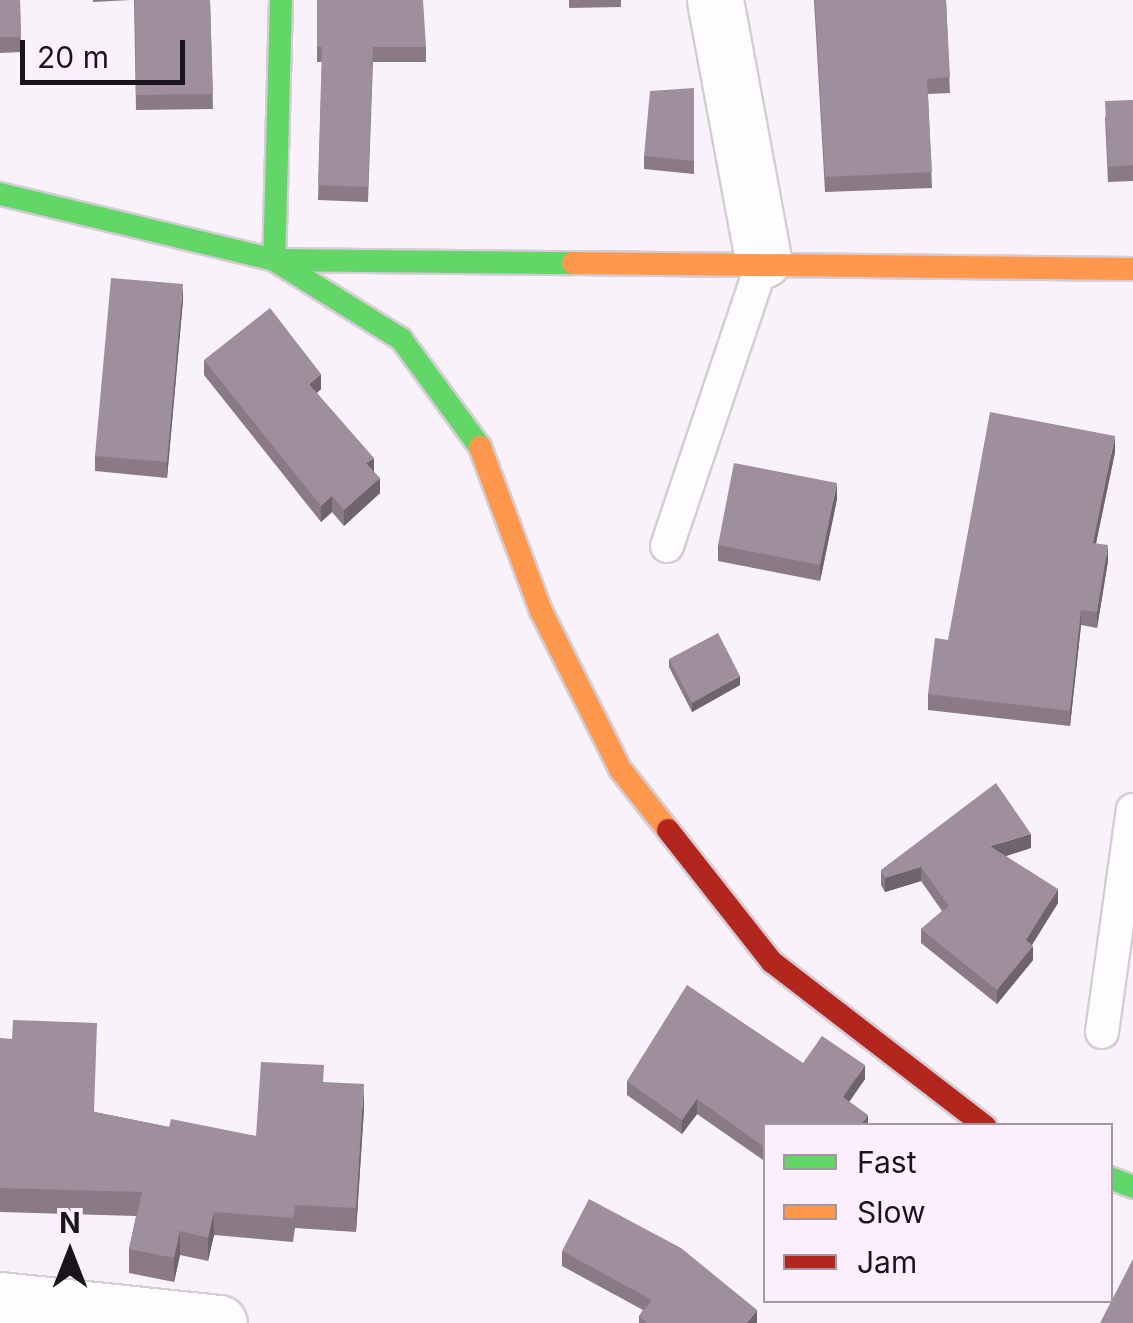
<!DOCTYPE html>
<html>
<head>
<meta charset="utf-8">
<style>
  body { margin:0 }
  #map { position:relative; width:1133px; height:1323px; overflow:hidden; background:#f9f2fa; font-family:Inter,sans-serif }
  div>[style] { position:absolute }
  .roads { filter:drop-shadow(2px 0 #d4cdd5) drop-shadow(-2px 0 #d4cdd5) drop-shadow(0 2px #d4cdd5) drop-shadow(0 -2px #d4cdd5) }
  .lane>* { height:32px; margin:-16px; padding:0 16px; transform-origin:16px; border-radius:16px; background:#fefdfe }
  .street>* { height:55px; margin:-27.5px; padding:0 27.5px; transform-origin:27.5px; border-radius:27.5px; background:#fefdfe }
  .fast>* { height:22px; margin:-11px; padding:0 11px; transform-origin:11px; border-radius:11px; background:#63d668 }
  .slow>* { height:22px; margin:-11px; padding:0 11px; transform-origin:11px; border-radius:11px; background:#ff974d }
  .jam>* { height:22px; margin:-11px; padding:0 11px; transform-origin:11px; border-radius:11px; background:#b3261e }
  .wall>* { inset:0; background:#897a85 }
  .shaded-wall>* { inset:0; background:#6f636c }
  .building>* { inset:0; background:#9f8e9b }
  span { translate:-50% -50%; white-space:nowrap; text-align:center; line-height:1.15; -webkit-text-stroke:10px #fceffd; paint-order:stroke }
  .legend { position:absolute; left:763px; top:1123px; width:350px; height:180px; box-sizing:border-box; background:#fceffd; border:2px solid #a297a3; margin:0; padding:12px 18px; list-style:none; font-size:30px; color:#1c141c }
  .legend li { display:flex; align-items:center; gap:20px; height:50px }
  .legend b { width:50px; border:2px solid #a297a3 }
  .north { position:absolute; left:20px; top:1203px; width:100px; height:100px; -webkit-text-stroke:8px #fceffd; paint-order:stroke; rotate:0deg; font-size:28px; font-weight:700; line-height:40px; text-align:center; color:#1c141c }
  .north::after { content:''; display:block; margin:auto; width:35px; height:45px; background:#1c141c; clip-path:polygon(50% 0,100% 100%,50% 72%,0 100%) }
  .scale { position:absolute; left:20px; top:40px; width:165px; height:45px; box-sizing:border-box; border:5px solid #1c141c; border-top:0; padding-left:12px; font-size:30px; line-height:35px; white-space:nowrap; color:#1c141c; -webkit-text-stroke:8px #fceffd; paint-order:stroke }
</style>
</head>
<body>
<div id="map">
  <div class="roads">
    <div class="lane">
      <div style="left:667px;top:546px;width:302px;rotate:-71.4deg"></div>
      <div style="left:1102px;top:1032px;width:224px;rotate:-82.1deg"></div>
    </div>
    <div class="street">
      <div style="left:715px;top:0;width:264px;rotate:79.5deg"></div>
      <div style="left:0;top:1300px;width:220px;rotate:6deg"></div>
    </div>
    <div class="fast">
      <div style="left:281px;top:0;width:260px;rotate:91.5deg"></div>
      <div style="left:274px;top:260px;width:299px;rotate:0.6deg"></div>
      <div style="left:0;top:194px;width:282px;rotate:13.5deg"></div>
      <div style="left:274px;top:260px;width:150px;rotate:31.9deg"></div>
      <div style="left:401px;top:339px;width:134px;rotate:53.8deg"></div>
      <div style="left:1110px;top:1178px;width:25px;rotate:21deg"></div>
    </div>
    <div class="slow">
      <div style="left:573px;top:263px;width:560px;rotate:0.61deg"></div>
      <div style="left:480px;top:447px;width:175px;rotate:69.6deg"></div>
      <div style="left:541px;top:611px;width:177px;rotate:63.4deg"></div>
      <div style="left:620px;top:769px;width:78px;rotate:51.8deg"></div>
    </div>
    <div class="jam">
      <div style="left:668px;top:830px;width:168px;rotate:51.8deg"></div>
      <div style="left:772px;top:962px;width:269px;rotate:37.6deg"></div>
    </div>
  </div>
  <div class="wall">
    <div style="clip-path:polygon(0 0,20px 0,21px 52px,0 53px)"></div>
    <div style="clip-path:polygon(93px 0,131px 0,93px 2px)"></div>
    <div style="clip-path:polygon(134px 0,210px 0,213px 109px,136px 110px)"></div>
    <div style="clip-path:polygon(317px 0,426px 47px,426px 62px,373px 62px,368px 202px,318px 200px,322px 62px,317px 62px)"></div>
    <div style="clip-path:polygon(569px 0,621px 0,621px 7px,569px 8px)"></div>
    <div style="clip-path:polygon(814px 0,946px 0,950px 93px,928px 94px,932px 188px,825px 192px)"></div>
    <div style="clip-path:polygon(694px 88px,694px 174px,644px 169px,644px 156px)"></div>
    <div style="clip-path:polygon(1133px 100px,1133px 181px,1108px 182px,1105px 117px)"></div>
    <div style="clip-path:polygon(183px 300px,167px 478px,95px 471px,95px 456px)"></div>
    <div style="clip-path:polygon(204px 360px,321px 389px,317px 393px,374px 471px,380px 493px,344px 526px,332px 512px,321px 522px,204px 375px)"></div>
    <div style="clip-path:polygon(1115px 452px,1096px 543px,1108px 561px,1097px 628px,1081px 625px,1070px 726px,928px 710px,928px 694px,948px 640px)"></div>
    <div style="clip-path:polygon(837px 499px,820px 581px,718px 561px,718px 545px)"></div>
    <div style="clip-path:polygon(669px 659px,740px 685px,692px 712px,669px 667px)"></div>
    <div style="clip-path:polygon(1031px 848px,1006px 856px,1058px 903px,1032px 945px,1033px 960px,997px 1004px,921px 943px,921px 929px,942px 911px,921px 881px,885px 892px,881px 885px,881px 870px)"></div>
    <div style="clip-path:polygon(0 1038px,95px 1112px,169px 1127px,256px 1136px,324px 1082px,364px 1108px,356px 1232px,295px 1228px,293px 1242px,214px 1235px,208px 1261px,180px 1255px,174px 1282px,129px 1273px,129px 1249px,136px 1216px,0 1212px)"></div>
    <div style="clip-path:polygon(803px 1063px,865px 1079px,849px 1101px,868px 1126px,766px 1126px,766px 1162px,697px 1114px,682px 1134px,627px 1095px,627px 1081px)"></div>
    <div style="clip-path:polygon(562px 1251px,757px 1323px,639px 1323px,639px 1316px,643px 1310px,562px 1266px)"></div>
  </div>
  <div class="shaded-wall">
    <div style="clip-path:polygon(183px 284px,183px 300px,167px 478px,167px 462px)"></div>
    <div style="clip-path:polygon(321px 374px,321px 389px,309px 399px,309px 384px)"></div>
    <div style="clip-path:polygon(1115px 436px,1115px 452px,1093px 558px,1093px 543px)"></div>
    <div style="clip-path:polygon(374px 458px,374px 473px,366px 463px)"></div>
    <div style="clip-path:polygon(380px 478px,380px 493px,344px 526px,344px 510px)"></div>
    <div style="clip-path:polygon(837px 483px,837px 499px,820px 581px,820px 565px)"></div>
    <div style="clip-path:polygon(332px 496px,332px 512px,321px 522px,321px 506px)"></div>
    <div style="clip-path:polygon(1108px 545px,1108px 561px,1097px 628px,1097px 612px)"></div>
    <div style="clip-path:polygon(1081px 610px,1081px 625px,1070px 726px,1070px 711px)"></div>
    <div style="clip-path:polygon(740px 676px,740px 685px,692px 712px,692px 703px)"></div>
    <div style="clip-path:polygon(1031px 834px,1031px 848px,990px 861px,990px 846px)"></div>
    <div style="clip-path:polygon(921px 867px,921px 881px,885px 892px,885px 878px)"></div>
    <div style="clip-path:polygon(1058px 889px,1058px 903px,1026px 954px,1026px 940px)"></div>
    <div style="clip-path:polygon(1033px 946px,1033px 960px,997px 1004px,997px 990px)"></div>
    <div style="clip-path:polygon(865px 1065px,865px 1079px,843px 1111px,843px 1097px)"></div>
    <div style="clip-path:polygon(364px 1084px,364px 1108px,356px 1232px,356px 1208px)"></div>
    <div style="clip-path:polygon(697px 1099px,697px 1114px,682px 1134px,682px 1120px)"></div>
    <div style="clip-path:polygon(868px 1115px,868px 1126px,860px 1126px)"></div>
    <div style="clip-path:polygon(214px 1212px,214px 1235px,208px 1261px,208px 1238px)"></div>
    <div style="clip-path:polygon(180px 1231px,180px 1255px,174px 1282px,174px 1258px)"></div>
    <div style="clip-path:polygon(757px 1310px,757px 1323px,747px 1323px)"></div>
  </div>
  <div class="building">
    <div style="clip-path:polygon(0 0,20px 0,21px 37px,0 37px)"></div>
    <div style="clip-path:polygon(135px 0,210px 0,213px 94px,136px 95px)"></div>
    <div style="clip-path:polygon(317px 0,423px 0,426px 47px,373px 47px,368px 187px,318px 185px,322px 47px,317px 47px)"></div>
    <div style="clip-path:polygon(815px 0,946px 0,950px 77px,927px 79px,932px 172px,825px 177px)"></div>
    <div style="clip-path:polygon(694px 88px,694px 161px,644px 156px,650px 91px)"></div>
    <div style="clip-path:polygon(1133px 100px,1133px 165px,1108px 167px,1105px 101px)"></div>
    <div style="clip-path:polygon(111px 278px,183px 284px,167px 462px,95px 456px)"></div>
    <div style="clip-path:polygon(270px 308px,321px 374px,309px 384px,374px 458px,366px 463px,380px 478px,344px 510px,332px 496px,321px 506px,204px 360px)"></div>
    <div style="clip-path:polygon(990px 412px,1115px 436px,1093px 543px,1108px 545px,1097px 612px,1081px 610px,1070px 711px,928px 694px,935px 638px,948px 640px)"></div>
    <div style="clip-path:polygon(734px 463px,837px 483px,820px 565px,718px 545px)"></div>
    <div style="clip-path:polygon(718px 633px,740px 676px,692px 703px,669px 659px)"></div>
    <div style="clip-path:polygon(996px 783px,1031px 834px,990px 846px,1058px 889px,1026px 940px,1033px 946px,997px 990px,921px 929px,949px 906px,921px 867px,885px 878px,881px 870px)"></div>
    <div style="clip-path:polygon(687px 985px,803px 1063px,822px 1036px,865px 1065px,843px 1097px,868px 1115px,860px 1126px,766px 1126px,766px 1148px,697px 1099px,682px 1120px,627px 1081px)"></div>
    <div style="clip-path:polygon(13px 1020px,97px 1023px,94px 1112px,169px 1127px,171px 1119px,256px 1136px,261px 1062px,324px 1065px,323px 1082px,364px 1084px,356px 1208px,295px 1205px,293px 1218px,214px 1212px,208px 1238px,180px 1231px,174px 1258px,129px 1249px,142px 1192px,0 1188px,0 1038px,12px 1039px)"></div>
    <div style="clip-path:polygon(589px 1199px,681px 1248px,757px 1310px,747px 1323px,647px 1323px,639px 1316px,652px 1300px,562px 1251px)"></div>
    <div style="clip-path:polygon(1133px 1259px,1133px 1323px,1100px 1323px)"></div>
  </div>
  <ul class="legend">
  <li><b style="height:12px;background:#63d668"></b>Fast</li>
  <li><b style="height:12px;background:#ff974d"></b>Slow</li>
  <li><b style="height:12px;background:#b3261e"></b>Jam</li>
  </ul>
  <div class="north">N</div>
  <div class="scale">20 m</div>
</div>
</body>
</html>
